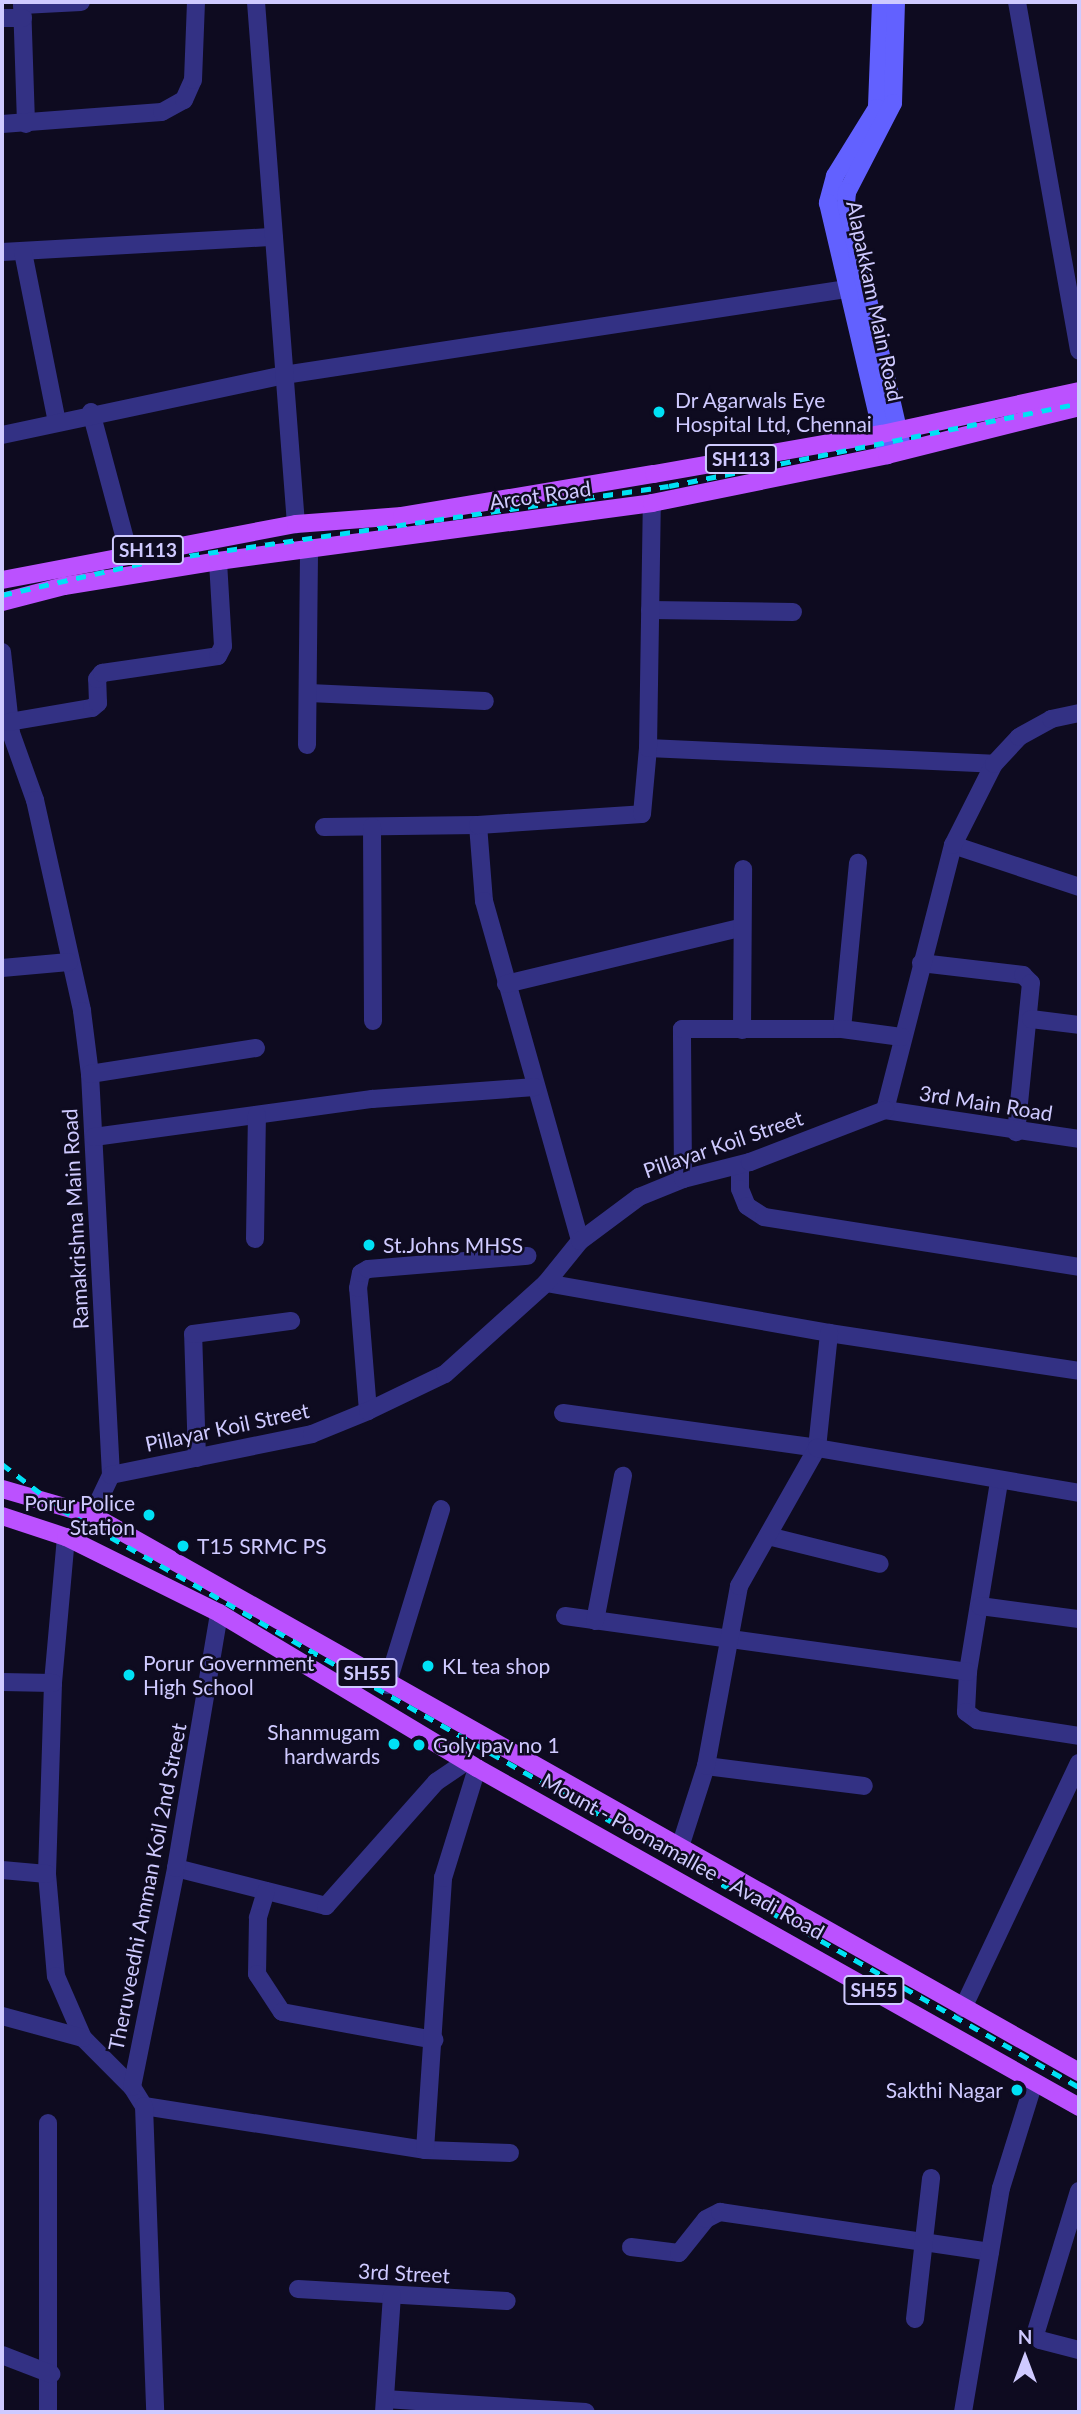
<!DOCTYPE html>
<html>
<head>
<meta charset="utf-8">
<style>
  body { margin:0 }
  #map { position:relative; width:1081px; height:2414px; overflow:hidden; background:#0e0b20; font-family:Lato,sans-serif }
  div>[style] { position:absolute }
  .minor>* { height:18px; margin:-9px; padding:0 9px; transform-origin:9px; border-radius:9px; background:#333184 }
  .tertiary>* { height:18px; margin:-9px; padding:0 9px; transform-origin:9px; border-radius:9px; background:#333184 }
  .secondary>* { height:18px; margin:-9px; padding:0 9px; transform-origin:9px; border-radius:9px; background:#6261ff }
  .primary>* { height:18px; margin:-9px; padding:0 9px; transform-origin:9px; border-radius:9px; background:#bb51ff }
  .rail>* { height:5px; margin-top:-2.5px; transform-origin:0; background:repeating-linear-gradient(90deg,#00e1f5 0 10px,transparent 0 19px) }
  .dots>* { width:19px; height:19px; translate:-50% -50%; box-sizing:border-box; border:4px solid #0e0b20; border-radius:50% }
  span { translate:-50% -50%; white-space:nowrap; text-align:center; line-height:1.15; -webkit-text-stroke:5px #0e0b20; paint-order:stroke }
  .shield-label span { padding:2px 5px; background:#0e0b20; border:2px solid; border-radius:5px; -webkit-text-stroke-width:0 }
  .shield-label { font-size:19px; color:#cfcaff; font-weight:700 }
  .street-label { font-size:21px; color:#cfcaff }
  .poi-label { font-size:21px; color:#cfcaff }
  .left { translate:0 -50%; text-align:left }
  .right { translate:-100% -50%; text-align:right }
  .frame { position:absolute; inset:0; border:4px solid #cfcaff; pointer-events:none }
  .north { position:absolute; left:990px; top:2323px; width:70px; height:70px; -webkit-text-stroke:5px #0e0b20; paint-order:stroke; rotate:0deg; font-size:19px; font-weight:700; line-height:28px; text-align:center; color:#cfcaff }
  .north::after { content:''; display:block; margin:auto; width:24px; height:32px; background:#cfcaff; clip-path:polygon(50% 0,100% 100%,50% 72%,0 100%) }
</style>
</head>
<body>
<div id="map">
  <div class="minor">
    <div style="left:22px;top:2px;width:122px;rotate:88.1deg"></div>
    <div style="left:1017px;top:2px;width:354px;rotate:79.9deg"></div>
    <div style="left:22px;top:5px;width:59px;rotate:-2.9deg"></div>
    <div style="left:2px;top:18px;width:21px"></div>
    <div style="left:2px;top:124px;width:160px;rotate:-4.3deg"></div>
    <div style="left:162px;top:112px;width:25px;rotate:-29deg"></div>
    <div style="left:184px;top:100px;width:22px;rotate:-66deg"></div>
    <div style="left:193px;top:80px;width:78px;rotate:-87.8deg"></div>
    <div style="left:2px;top:252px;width:272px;rotate:-3.2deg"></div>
    <div style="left:23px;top:252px;width:173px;rotate:78.7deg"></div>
    <div style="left:91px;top:412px;width:147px;rotate:75deg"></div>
    <div style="left:2px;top:435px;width:288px;rotate:-12deg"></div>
    <div style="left:284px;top:375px;width:583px;rotate:-8.69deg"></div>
    <div style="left:650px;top:610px;width:143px;rotate:0.8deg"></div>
    <div style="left:2px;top:652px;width:81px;rotate:83.7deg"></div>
    <div style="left:11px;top:733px;width:71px;rotate:70.3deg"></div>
    <div style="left:35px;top:800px;width:216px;rotate:77.4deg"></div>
    <div style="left:82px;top:1011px;width:64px;rotate:82.8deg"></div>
    <div style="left:90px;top:1074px;width:402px;rotate:87deg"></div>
    <div style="left:111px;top:1475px;width:44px;rotate:115.4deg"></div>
    <div style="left:309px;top:693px;width:176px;rotate:2.6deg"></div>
    <div style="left:9px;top:722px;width:84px;rotate:-9.6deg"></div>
    <div style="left:92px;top:708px;width:8px;rotate:-40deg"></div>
    <div style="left:98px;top:703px;width:24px;rotate:-92deg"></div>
    <div style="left:97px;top:679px;width:8px;rotate:-50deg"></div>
    <div style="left:102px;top:673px;width:117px;rotate:-8.3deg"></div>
    <div style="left:218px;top:656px;width:11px;rotate:-63deg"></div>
    <div style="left:223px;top:646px;width:85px;rotate:-93.4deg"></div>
    <div style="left:307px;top:745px;width:194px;rotate:-89.4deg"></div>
    <div style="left:648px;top:748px;width:346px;rotate:2.6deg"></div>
    <div style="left:478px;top:825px;width:76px;rotate:85.5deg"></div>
    <div style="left:484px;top:901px;width:353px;rotate:74.2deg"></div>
    <div style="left:324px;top:827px;width:154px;rotate:-0.7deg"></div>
    <div style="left:478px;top:825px;width:164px;rotate:-3.8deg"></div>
    <div style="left:642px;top:814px;width:66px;rotate:-84.8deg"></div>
    <div style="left:648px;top:748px;width:245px;rotate:-89.1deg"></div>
    <div style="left:372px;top:827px;width:194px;rotate:89.7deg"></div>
    <div style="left:953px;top:845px;width:133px;rotate:18.4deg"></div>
    <div style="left:921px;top:963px;width:103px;rotate:6.7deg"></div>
    <div style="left:1023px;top:975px;width:11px;rotate:45deg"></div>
    <div style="left:1031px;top:983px;width:150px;rotate:95.7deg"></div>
    <div style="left:2px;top:968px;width:67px;rotate:-5.1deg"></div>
    <div style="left:506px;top:984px;width:240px;rotate:-13.5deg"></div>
    <div style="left:1031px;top:1019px;width:48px;rotate:7.1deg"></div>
    <div style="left:842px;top:1029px;width:167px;rotate:-84.5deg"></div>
    <div style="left:742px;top:1030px;width:161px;rotate:-89.6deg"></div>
    <div style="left:90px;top:1074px;width:168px;rotate:-8.9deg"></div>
    <div style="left:885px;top:1110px;width:274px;rotate:-75.6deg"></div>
    <div style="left:953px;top:845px;width:91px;rotate:-63.2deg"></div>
    <div style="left:994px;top:764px;width:37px;rotate:-47deg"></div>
    <div style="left:1019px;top:737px;width:37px;rotate:-29deg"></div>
    <div style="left:1051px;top:719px;width:29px;rotate:-12deg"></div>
    <div style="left:885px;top:1110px;width:196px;rotate:8.5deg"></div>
    <div style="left:94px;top:1137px;width:281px;rotate:-7.8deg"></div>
    <div style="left:372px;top:1099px;width:163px;rotate:-4.2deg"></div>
    <div style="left:740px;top:1165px;width:24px;rotate:90deg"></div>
    <div style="left:740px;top:1189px;width:18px;rotate:68deg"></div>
    <div style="left:747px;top:1206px;width:20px;rotate:33deg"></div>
    <div style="left:764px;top:1217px;width:319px;rotate:9deg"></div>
    <div style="left:683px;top:1179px;width:150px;rotate:-90.4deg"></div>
    <div style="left:682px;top:1029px;width:160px"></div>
    <div style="left:842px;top:1029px;width:60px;rotate:7.7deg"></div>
    <div style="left:255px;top:1239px;width:124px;rotate:-89.1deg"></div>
    <div style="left:546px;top:1283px;width:287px;rotate:10deg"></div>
    <div style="left:829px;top:1333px;width:253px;rotate:8.6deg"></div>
    <div style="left:368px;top:1411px;width:123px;rotate:-94.6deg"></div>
    <div style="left:358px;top:1288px;width:15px;rotate:-79deg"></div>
    <div style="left:361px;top:1273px;width:8px;rotate:-30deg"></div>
    <div style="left:368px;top:1269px;width:160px;rotate:-4.7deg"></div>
    <div style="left:563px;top:1413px;width:256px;rotate:7.8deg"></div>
    <div style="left:817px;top:1448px;width:116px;rotate:-84deg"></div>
    <div style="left:197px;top:1458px;width:124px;rotate:-91.8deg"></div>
    <div style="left:193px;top:1334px;width:99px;rotate:-7.6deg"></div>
    <div style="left:111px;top:1475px;width:205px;rotate:-11.5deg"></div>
    <div style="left:312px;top:1434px;width:61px;rotate:-22.3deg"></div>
    <div style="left:368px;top:1411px;width:85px;rotate:-25.7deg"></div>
    <div style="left:445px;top:1374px;width:136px;rotate:-42deg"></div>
    <div style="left:546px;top:1283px;width:54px;rotate:-51deg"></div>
    <div style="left:580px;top:1241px;width:74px;rotate:-36.7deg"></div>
    <div style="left:639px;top:1197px;width:48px;rotate:-22.2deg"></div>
    <div style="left:683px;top:1179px;width:69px;rotate:-14.2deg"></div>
    <div style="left:750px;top:1162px;width:145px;rotate:-21.1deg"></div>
    <div style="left:999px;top:1482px;width:193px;rotate:99.3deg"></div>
    <div style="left:968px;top:1672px;width:40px;rotate:92.9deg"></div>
    <div style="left:966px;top:1712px;width:14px;rotate:36deg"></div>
    <div style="left:977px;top:1720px;width:103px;rotate:8.9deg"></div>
    <div style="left:768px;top:1536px;width:115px;rotate:14deg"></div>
    <div style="left:66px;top:1537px;width:147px;rotate:95.1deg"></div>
    <div style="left:53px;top:1683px;width:191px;rotate:91.8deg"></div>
    <div style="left:47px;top:1874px;width:102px;rotate:85deg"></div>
    <div style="left:56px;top:1976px;width:68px;rotate:66.5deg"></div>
    <div style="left:83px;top:2038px;width:69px;rotate:45deg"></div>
    <div style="left:132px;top:2087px;width:22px;rotate:58deg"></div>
    <div style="left:144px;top:2106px;width:284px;rotate:8.9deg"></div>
    <div style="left:425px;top:2150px;width:85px;rotate:2deg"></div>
    <div style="left:980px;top:1606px;width:100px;rotate:7.5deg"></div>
    <div style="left:565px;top:1616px;width:407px;rotate:7.9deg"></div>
    <div style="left:595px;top:1621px;width:148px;rotate:-79.1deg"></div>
    <div style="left:2px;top:1682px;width:51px;rotate:1.1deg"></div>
    <div style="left:387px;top:1685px;width:184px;rotate:-72.9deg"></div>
    <div style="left:706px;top:1766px;width:159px;rotate:7.2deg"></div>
    <div style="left:176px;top:1868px;width:155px;rotate:14.2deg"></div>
    <div style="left:326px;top:1906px;width:166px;rotate:-48.4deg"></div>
    <div style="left:436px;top:1782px;width:37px;rotate:-34deg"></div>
    <div style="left:2px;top:1870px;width:45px;rotate:5.1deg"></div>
    <div style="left:266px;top:1891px;width:28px;rotate:107deg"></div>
    <div style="left:258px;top:1918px;width:56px;rotate:91deg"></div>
    <div style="left:257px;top:1974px;width:45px;rotate:56.7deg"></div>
    <div style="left:282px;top:2012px;width:155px;rotate:10.4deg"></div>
    <div style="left:963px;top:2008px;width:271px;rotate:-64.7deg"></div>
    <div style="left:2px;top:2016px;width:84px;rotate:15.2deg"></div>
    <div style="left:132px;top:2087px;width:223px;rotate:-78.6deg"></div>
    <div style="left:176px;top:1868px;width:259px;rotate:-80.4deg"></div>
    <div style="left:144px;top:2106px;width:306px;rotate:87.9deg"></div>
    <div style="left:48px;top:2123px;width:289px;rotate:90deg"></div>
    <div style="left:425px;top:2150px;width:273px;rotate:-86.2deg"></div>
    <div style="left:443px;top:1878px;width:115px;rotate:-72.8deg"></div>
    <div style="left:1079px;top:2191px;width:151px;rotate:107deg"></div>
    <div style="left:1035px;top:2335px;width:7px;rotate:45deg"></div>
    <div style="left:1040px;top:2340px;width:40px;rotate:14.4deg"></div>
    <div style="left:631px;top:2247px;width:48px;rotate:7.1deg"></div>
    <div style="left:679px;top:2253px;width:43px;rotate:-51.5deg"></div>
    <div style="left:706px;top:2219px;width:16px;rotate:-27deg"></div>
    <div style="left:720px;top:2212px;width:273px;rotate:8.4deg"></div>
    <div style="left:298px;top:2289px;width:209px;rotate:3.3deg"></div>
    <div style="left:915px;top:2319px;width:142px;rotate:-83.5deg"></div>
    <div style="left:2px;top:2355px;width:53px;rotate:21.2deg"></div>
    <div style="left:385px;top:2399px;width:201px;rotate:3.7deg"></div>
    <div style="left:384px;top:2412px;width:117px;rotate:-86.1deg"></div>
    <div style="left:963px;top:2412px;width:227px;rotate:-80.4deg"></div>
    <div style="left:1001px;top:2188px;width:111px;rotate:-72.7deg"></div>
  </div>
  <div class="tertiary">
    <div style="left:256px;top:2px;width:524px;rotate:85.62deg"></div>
    <div style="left:680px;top:1847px;width:85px;rotate:-72.2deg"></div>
    <div style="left:706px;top:1766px;width:183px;rotate:-79.6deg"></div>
    <div style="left:739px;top:1586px;width:159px;rotate:-60.5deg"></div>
    <div style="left:817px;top:1448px;width:266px;rotate:9.7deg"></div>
  </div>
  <div class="secondary">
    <div style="left:881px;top:2px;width:106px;rotate:92.2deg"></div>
    <div style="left:877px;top:108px;width:80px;rotate:121.7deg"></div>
    <div style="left:835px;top:176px;width:28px;rotate:105deg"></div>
    <div style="left:828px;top:203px;width:259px;rotate:76.8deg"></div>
    <div style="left:896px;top:2px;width:101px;rotate:91.7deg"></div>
    <div style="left:893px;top:103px;width:100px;rotate:117.3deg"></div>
    <div style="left:847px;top:192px;width:12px;rotate:95deg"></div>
    <div style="left:846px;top:204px;width:253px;rotate:77deg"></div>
  </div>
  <div class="primary">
    <div style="left:2px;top:580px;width:299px;rotate:-10.8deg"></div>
    <div style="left:296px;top:524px;width:106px;rotate:-4.3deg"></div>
    <div style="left:402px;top:516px;width:255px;rotate:-9.5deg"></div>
    <div style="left:654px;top:474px;width:231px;rotate:-10deg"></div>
    <div style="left:882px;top:434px;width:202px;rotate:-12.3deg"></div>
    <div style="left:2px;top:602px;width:64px;rotate:-14.5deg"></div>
    <div style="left:64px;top:586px;width:156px;rotate:-9.2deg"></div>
    <div style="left:218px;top:561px;width:438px;rotate:-7.6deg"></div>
    <div style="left:652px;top:503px;width:240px;rotate:-11.5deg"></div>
    <div style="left:887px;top:455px;width:198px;rotate:-14deg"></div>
    <div style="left:2px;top:1489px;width:94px;rotate:16.1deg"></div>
    <div style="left:92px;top:1515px;width:1133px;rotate:29.44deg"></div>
    <div style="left:2px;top:1516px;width:67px;rotate:18.2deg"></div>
    <div style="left:66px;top:1537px;width:171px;rotate:26.4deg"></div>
    <div style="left:219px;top:1613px;width:301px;rotate:31deg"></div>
    <div style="left:477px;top:1768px;width:691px;rotate:29.38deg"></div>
  </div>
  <div class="rail">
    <div style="left:2px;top:595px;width:154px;rotate:-12.8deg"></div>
    <div style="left:152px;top:561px;width:522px;rotate:-8.25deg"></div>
    <div style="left:669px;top:486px;width:418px;rotate:-11.4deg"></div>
    <div style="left:2px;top:1464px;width:74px;rotate:37.3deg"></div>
    <div style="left:61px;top:1509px;width:1171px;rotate:29.59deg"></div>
  </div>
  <div class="dots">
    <div style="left:659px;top:412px;background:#00e1f5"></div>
    <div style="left:369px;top:1245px;background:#00e1f5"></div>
    <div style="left:149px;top:1515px;background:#00e1f5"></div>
    <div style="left:183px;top:1546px;background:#00e1f5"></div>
    <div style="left:428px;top:1666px;background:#00e1f5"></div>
    <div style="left:129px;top:1675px;background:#00e1f5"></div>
    <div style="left:394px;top:1744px;background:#00e1f5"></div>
    <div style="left:419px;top:1745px;background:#00e1f5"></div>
    <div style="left:1017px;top:2090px;background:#00e1f5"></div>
  </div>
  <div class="shield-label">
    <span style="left:741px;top:459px">SH113</span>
    <span style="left:148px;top:550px">SH113</span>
    <span style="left:367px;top:1673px">SH55</span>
    <span style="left:874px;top:1990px">SH55</span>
  </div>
  <div class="street-label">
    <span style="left:875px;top:301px;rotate:78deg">Alapakkam Main Road</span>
    <span style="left:540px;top:495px;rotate:-8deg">Arcot Road</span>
    <span style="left:986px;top:1103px;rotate:9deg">3rd Main Road</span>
    <span style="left:723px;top:1144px;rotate:-19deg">Pillayar Koil Street</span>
    <span style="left:75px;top:1219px;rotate:-93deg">Ramakrishna Main Road</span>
    <span style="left:227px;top:1427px;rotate:-12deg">Pillayar Koil Street</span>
    <span style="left:683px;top:1856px;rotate:29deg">Mount - Poonamallee - Avadi Road</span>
    <span style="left:147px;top:1887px;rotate:-79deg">Theruveedhi Amman Koil 2nd Street</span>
    <span style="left:404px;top:2273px;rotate:3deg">3rd Street</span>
  </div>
  <div class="poi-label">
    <span class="left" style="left:675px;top:412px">Dr Agarwals Eye<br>Hospital Ltd, Chennai</span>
    <span class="left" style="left:383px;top:1245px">St.Johns MHSS</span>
    <span class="right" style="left:135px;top:1515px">Porur Police<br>Station</span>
    <span class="left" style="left:197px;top:1546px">T15 SRMC PS</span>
    <span class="left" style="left:143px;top:1675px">Porur Government<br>High School</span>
    <span class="left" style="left:442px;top:1666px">KL tea shop</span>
    <span class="right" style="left:380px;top:1744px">Shanmugam<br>hardwards</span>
    <span class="left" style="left:433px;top:1745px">Goly pav no 1</span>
    <span class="right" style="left:1003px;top:2090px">Sakthi Nagar</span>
  </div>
  <div class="frame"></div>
  <div class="north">N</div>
</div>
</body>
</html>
